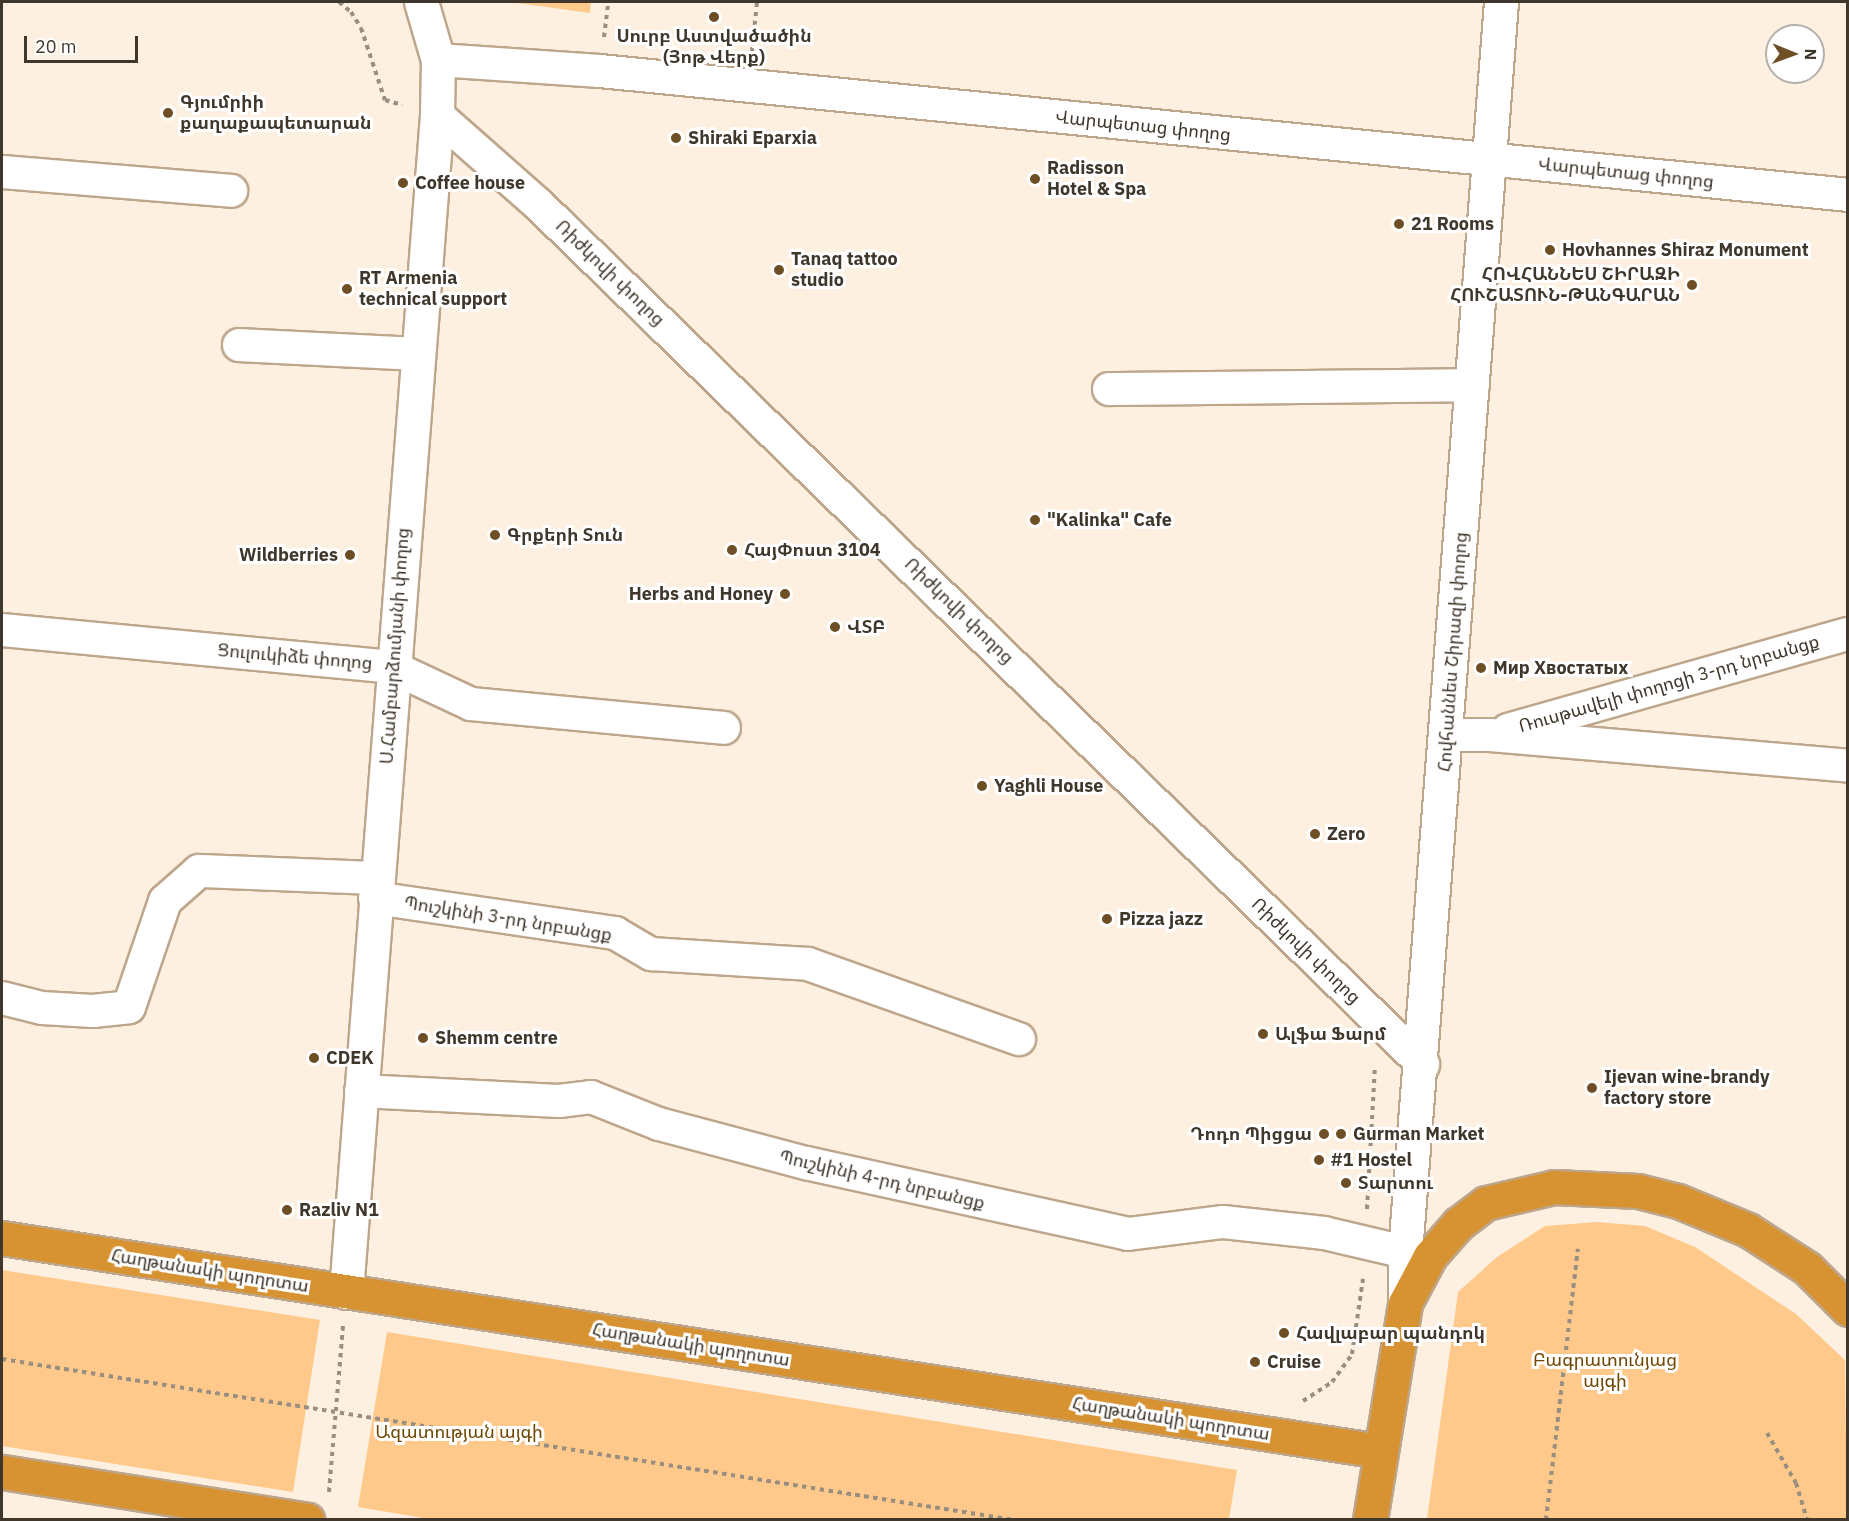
<!DOCTYPE html>
<html>
<head>
<meta charset="utf-8">
<style>
  body { margin:0 }
  #map { position:relative; width:1849px; height:1521px; overflow:hidden; background:#fef0e0; font-family:"IBM Plex Sans","Noto Sans Armenian",sans-serif }
  div>[style] { position:absolute }
  .green>* { inset:0; background:#fec98b }
  .path>* { height:4px; margin-top:-2px; transform-origin:0; background:repeating-linear-gradient(90deg,#998e80 0 4.5px,transparent 0 9px) }
  .roads { filter:drop-shadow(2px 0 #bda68c) drop-shadow(-2px 0 #bda68c) drop-shadow(0 2px #bda68c) drop-shadow(0 -2px #bda68c) }
  .street>* { height:32px; margin:-16px; padding:0 16px; transform-origin:16px; border-radius:16px; background:#fff }
  .secondary>* { height:33px; margin:-16.5px; padding:0 16.5px; transform-origin:16.5px; border-radius:16.5px; background:#fff }
  .highway>* { height:33px; margin:-16.5px; padding:0 16.5px; transform-origin:16.5px; border-radius:16.5px; background:#d79332 }
  .dots>* { width:16px; height:16px; translate:-50% -50%; box-sizing:border-box; border:3px solid #fff; border-radius:50% }
  span { translate:-50% -50%; white-space:nowrap; text-align:center; line-height:1.15; -webkit-text-stroke:6px #fff; paint-order:stroke }
  .poi-label { font-size:18px; color:#40372c; font-weight:700 }
  .left { translate:0 -50%; text-align:left }
  .right { translate:-100% -50%; text-align:right }
  .street-label { font-size:18px; color:#40372c }
  .park-label { font-size:18px; color:#704702 }
  .frame { position:absolute; inset:0; border:3px solid #40372c; pointer-events:none }
  .north { position:absolute; left:1765px; top:24px; width:60px; height:60px; box-sizing:border-box; background:#fff; border:2px solid #b3afab; border-radius:50%; rotate:91deg; font-size:16px; font-weight:700; line-height:24px; text-align:center; color:#40372c }
  .north::after { content:''; display:block; margin:auto; width:21px; height:27px; background:#6e4e24; clip-path:polygon(50% 0,100% 100%,50% 72%,0 100%) }
  .scale { position:absolute; left:24px; top:36px; width:114px; height:27px; box-sizing:border-box; border:3px solid #40372c; border-top:0; padding-left:8px; font-size:18px; line-height:21px; white-space:nowrap; color:#40372c; -webkit-text-stroke:4px #fff; paint-order:stroke }
</style>
</head>
<body>
<div id="map">
  <div class="green">
    <div style="clip-path:polygon(510px 2px,591px 2px,590px 13px)"></div>
    <div style="clip-path:polygon(1597px 1222px,1645px 1226px,1695px 1247px,1796px 1314px,1845px 1360px,1847px 1519px,1427px 1519px,1458px 1292px,1497px 1257px,1545px 1226px)"></div>
    <div style="clip-path:polygon(2px 1270px,320px 1320px,293px 1492px,2px 1446px)"></div>
    <div style="clip-path:polygon(387px 1332px,1237px 1470px,1229px 1519px,435px 1520px,358px 1507px)"></div>
  </div>
  <div class="path">
    <div style="left:339px;top:2px;width:16px;rotate:40deg"></div>
    <div style="left:351px;top:12px;width:19px;rotate:58deg"></div>
    <div style="left:361px;top:28px;width:76px;rotate:71.6deg"></div>
    <div style="left:385px;top:100px;width:18px;rotate:16deg"></div>
    <div style="left:604px;top:37px;width:35px;rotate:-83deg"></div>
    <div style="left:752px;top:52px;width:50px;rotate:-84.3deg"></div>
    <div style="left:1367px;top:1209px;width:143px;rotate:-86.8deg"></div>
    <div style="left:2px;top:1359px;width:1025px;rotate:9.04deg"></div>
    <div style="left:1303px;top:1401px;width:35px;rotate:-33deg"></div>
    <div style="left:1332px;top:1382px;width:34px;rotate:-54deg"></div>
    <div style="left:1352px;top:1354px;width:76px;rotate:-81.7deg"></div>
    <div style="left:1767px;top:1433px;width:58px;rotate:59.9deg"></div>
    <div style="left:1796px;top:1483px;width:39px;rotate:73deg"></div>
    <div style="left:329px;top:1492px;width:167px;rotate:-85.2deg"></div>
    <div style="left:1546px;top:1520px;width:273px;rotate:-83.3deg"></div>
  </div>
  <div class="roads">
    <div class="street">
      <div style="left:438px;top:60px;width:162px;rotate:3.9deg"></div>
      <div style="left:600px;top:71px;width:1254px;rotate:5.67deg"></div>
      <div style="left:437px;top:115px;width:136px;rotate:41.4deg"></div>
      <div style="left:539px;top:205px;width:1233px;rotate:44.18deg"></div>
      <div style="left:2px;top:172px;width:230px;rotate:4.7deg"></div>
      <div style="left:239px;top:345px;width:178px;rotate:2.9deg"></div>
      <div style="left:1109px;top:389px;width:364px;rotate:-0.6deg"></div>
      <div style="left:2px;top:630px;width:392px;rotate:5.4deg"></div>
      <div style="left:392px;top:667px;width:87px;rotate:25.1deg"></div>
      <div style="left:471px;top:704px;width:254px;rotate:5.4deg"></div>
      <div style="left:1508px;top:730px;width:353px;rotate:-15.8deg"></div>
      <div style="left:1447px;top:735px;width:43px"></div>
      <div style="left:1490px;top:735px;width:359px;rotate:4.9deg"></div>
      <div style="left:375px;top:898px;width:243px;rotate:8.3deg"></div>
      <div style="left:615px;top:933px;width:42px;rotate:30.3deg"></div>
      <div style="left:651px;top:954px;width:157px;rotate:3.6deg"></div>
      <div style="left:808px;top:964px;width:224px;rotate:19.6deg"></div>
      <div style="left:2px;top:998px;width:41px;rotate:14deg"></div>
      <div style="left:42px;top:1008px;width:51px;rotate:3.4deg"></div>
      <div style="left:93px;top:1011px;width:36px;rotate:-6deg"></div>
      <div style="left:129px;top:1007px;width:112px;rotate:-71.2deg"></div>
      <div style="left:165px;top:901px;width:45px;rotate:-41.4deg"></div>
      <div style="left:199px;top:871px;width:178px;rotate:2.3deg"></div>
      <div style="left:361px;top:1091px;width:198px;rotate:2.9deg"></div>
      <div style="left:559px;top:1101px;width:32px;rotate:-7deg"></div>
      <div style="left:591px;top:1097px;width:73px;rotate:21.7deg"></div>
      <div style="left:659px;top:1124px;width:152px;rotate:14.9deg"></div>
      <div style="left:806px;top:1163px;width:330px;rotate:12.4deg"></div>
      <div style="left:1128px;top:1234px;width:96px;rotate:-7.2deg"></div>
      <div style="left:1223px;top:1222px;width:102px;rotate:6.2deg"></div>
      <div style="left:1324px;top:1233px;width:83px;rotate:13.2deg"></div>
    </div>
    <div class="secondary">
      <div style="left:346px;top:1292px;width:1181px;rotate:-85.58deg"></div>
      <div style="left:437px;top:115px;width:55px;rotate:-89deg"></div>
      <div style="left:438px;top:60px;width:60px;rotate:-106.3deg"></div>
      <div style="left:1405px;top:1303px;width:51px;rotate:-90deg"></div>
      <div style="left:1405px;top:1252px;width:1254px;rotate:-85.61deg"></div>
    </div>
    <div class="highway">
      <div style="left:2px;top:1238px;width:1394px;rotate:8.79deg"></div>
      <div style="left:2px;top:1472px;width:309px;rotate:8.9deg"></div>
      <div style="left:1370px;top:1520px;width:220px;rotate:-80.8deg"></div>
      <div style="left:1405px;top:1303px;width:53px;rotate:-62deg"></div>
      <div style="left:1430px;top:1256px;width:43px;rotate:-48.8deg"></div>
      <div style="left:1458px;top:1224px;width:35px;rotate:-37deg"></div>
      <div style="left:1486px;top:1203px;width:70px;rotate:-13.2deg"></div>
      <div style="left:1554px;top:1187px;width:84px;rotate:2.7deg"></div>
      <div style="left:1638px;top:1191px;width:41px;rotate:14deg"></div>
      <div style="left:1678px;top:1201px;width:76px;rotate:22.5deg"></div>
      <div style="left:1748px;top:1230px;width:70px;rotate:32.8deg"></div>
      <div style="left:1807px;top:1268px;width:58px;rotate:45deg"></div>
    </div>
  </div>
  <div class="dots">
    <div style="left:714px;top:17px;background:#6e4e24"></div>
    <div style="left:168px;top:113px;background:#6e4e24"></div>
    <div style="left:676px;top:138px;background:#6e4e24"></div>
    <div style="left:1035px;top:179px;background:#6e4e24"></div>
    <div style="left:403px;top:183px;background:#6e4e24"></div>
    <div style="left:1399px;top:224px;background:#6e4e24"></div>
    <div style="left:1550px;top:250px;background:#6e4e24"></div>
    <div style="left:779px;top:270px;background:#6e4e24"></div>
    <div style="left:1692px;top:285px;background:#6e4e24"></div>
    <div style="left:347px;top:289px;background:#6e4e24"></div>
    <div style="left:1035px;top:520px;background:#6e4e24"></div>
    <div style="left:495px;top:535px;background:#6e4e24"></div>
    <div style="left:732px;top:550px;background:#6e4e24"></div>
    <div style="left:350px;top:555px;background:#6e4e24"></div>
    <div style="left:785px;top:594px;background:#6e4e24"></div>
    <div style="left:835px;top:627px;background:#6e4e24"></div>
    <div style="left:1481px;top:668px;background:#6e4e24"></div>
    <div style="left:982px;top:786px;background:#6e4e24"></div>
    <div style="left:1315px;top:834px;background:#6e4e24"></div>
    <div style="left:1107px;top:919px;background:#6e4e24"></div>
    <div style="left:1263px;top:1034px;background:#6e4e24"></div>
    <div style="left:423px;top:1038px;background:#6e4e24"></div>
    <div style="left:314px;top:1058px;background:#6e4e24"></div>
    <div style="left:1592px;top:1088px;background:#6e4e24"></div>
    <div style="left:1324px;top:1134px;background:#6e4e24"></div>
    <div style="left:1341px;top:1134px;background:#6e4e24"></div>
    <div style="left:1319px;top:1160px;background:#6e4e24"></div>
    <div style="left:1346px;top:1183px;background:#6e4e24"></div>
    <div style="left:287px;top:1210px;background:#6e4e24"></div>
    <div style="left:1284px;top:1333px;background:#6e4e24"></div>
    <div style="left:1255px;top:1362px;background:#6e4e24"></div>
  </div>
  <div class="poi-label">
    <span style="left:714px;top:47px">Սուրբ Աստվածածին<br>(Յոթ Վերք)</span>
    <span class="left" style="left:180px;top:113px">Գյումրիի<br>քաղաքապետարան</span>
    <span class="left" style="left:688px;top:138px">Shiraki Eparxia</span>
    <span class="left" style="left:1047px;top:179px">Radisson<br>Hotel &amp; Spa</span>
    <span class="left" style="left:415px;top:183px">Coffee house</span>
    <span class="left" style="left:1411px;top:224px">21 Rooms</span>
    <span class="left" style="left:1562px;top:250px">Hovhannes Shiraz Monument</span>
    <span class="left" style="left:791px;top:270px">Tanaq tattoo<br>studio</span>
    <span class="right" style="left:1680px;top:285px">ՀՈՎՀԱՆՆԵՍ ՇԻՐԱԶԻ<br>ՀՈՒՇԱՏՈՒՆ-ԹԱՆԳԱՐԱՆ</span>
    <span class="left" style="left:359px;top:289px">RT Armenia<br>technical support</span>
    <span class="left" style="left:1047px;top:520px">"Kalinka" Cafe</span>
    <span class="left" style="left:507px;top:535px">Գրքերի Տուն</span>
    <span class="left" style="left:744px;top:550px">ՀայՓոստ 3104</span>
    <span class="right" style="left:338px;top:555px">Wildberries</span>
    <span class="right" style="left:773px;top:594px">Herbs and Honey</span>
    <span class="left" style="left:847px;top:627px">ՎՏԲ</span>
    <span class="left" style="left:1493px;top:668px">Мир Хвостатых</span>
    <span class="left" style="left:994px;top:786px">Yaghli House</span>
    <span class="left" style="left:1327px;top:834px">Zero</span>
    <span class="left" style="left:1119px;top:919px">Pizza jazz</span>
    <span class="left" style="left:1275px;top:1034px">Ալֆա Ֆարմ</span>
    <span class="left" style="left:435px;top:1038px">Shemm centre</span>
    <span class="left" style="left:326px;top:1058px">CDEK</span>
    <span class="left" style="left:1604px;top:1088px">Ijevan wine-brandy<br>factory store</span>
    <span class="right" style="left:1312px;top:1134px">Դոդո Պիցցա</span>
    <span class="left" style="left:1353px;top:1134px">Gurman Market</span>
    <span class="left" style="left:1331px;top:1160px">#1 Hostel</span>
    <span class="left" style="left:1358px;top:1183px">Տարտու</span>
    <span class="left" style="left:299px;top:1210px">Razliv N1</span>
    <span class="left" style="left:1296px;top:1333px">Հավլաբար պանդոկ</span>
    <span class="left" style="left:1267px;top:1362px">Cruise</span>
  </div>
  <div class="street-label">
    <span style="left:1143px;top:126px;rotate:6deg">Վարպետաց փողոց</span>
    <span style="left:1626px;top:173px;rotate:6deg">Վարպետաց փողոց</span>
    <span style="left:610px;top:273px;rotate:44deg">Ռիժկովի փողոց</span>
    <span style="left:959px;top:611px;rotate:44deg">Ռիժկովի փողոց</span>
    <span style="left:395px;top:646px;rotate:-86deg">Ս.Համբարձումյանի փողոց</span>
    <span style="left:1453px;top:652px;rotate:-86deg">Հովհաննես Շիրազի փողոց</span>
    <span style="left:295px;top:657px;rotate:5deg">Ցուլուկիձե փողոց</span>
    <span style="left:1669px;top:684px;rotate:-16deg">Ռուսթավելի փողոցի 3-րդ նրբանցք</span>
    <span style="left:508px;top:919px;rotate:9deg">Պուշկինի 3-րդ նրբանցք</span>
    <span style="left:1306px;top:951px;rotate:44deg">Ռիժկովի փողոց</span>
    <span style="left:882px;top:1180px;rotate:13deg">Պուշկինի 4-րդ նրբանցք</span>
    <span style="left:210px;top:1271px;rotate:9deg">Հաղթանակի պողոտա</span>
    <span style="left:691px;top:1345px;rotate:9deg">Հաղթանակի պողոտա</span>
    <span style="left:1171px;top:1419px;rotate:9deg">Հաղթանակի պողոտա</span>
  </div>
  <div class="park-label">
    <span style="left:1605px;top:1371px">Բագրատունյաց<br>այգի</span>
    <span style="left:459px;top:1432px">Ազատության այգի</span>
  </div>
  <div class="frame"></div>
  <div class="north">N</div>
  <div class="scale">20 m</div>
</div>
</body>
</html>
